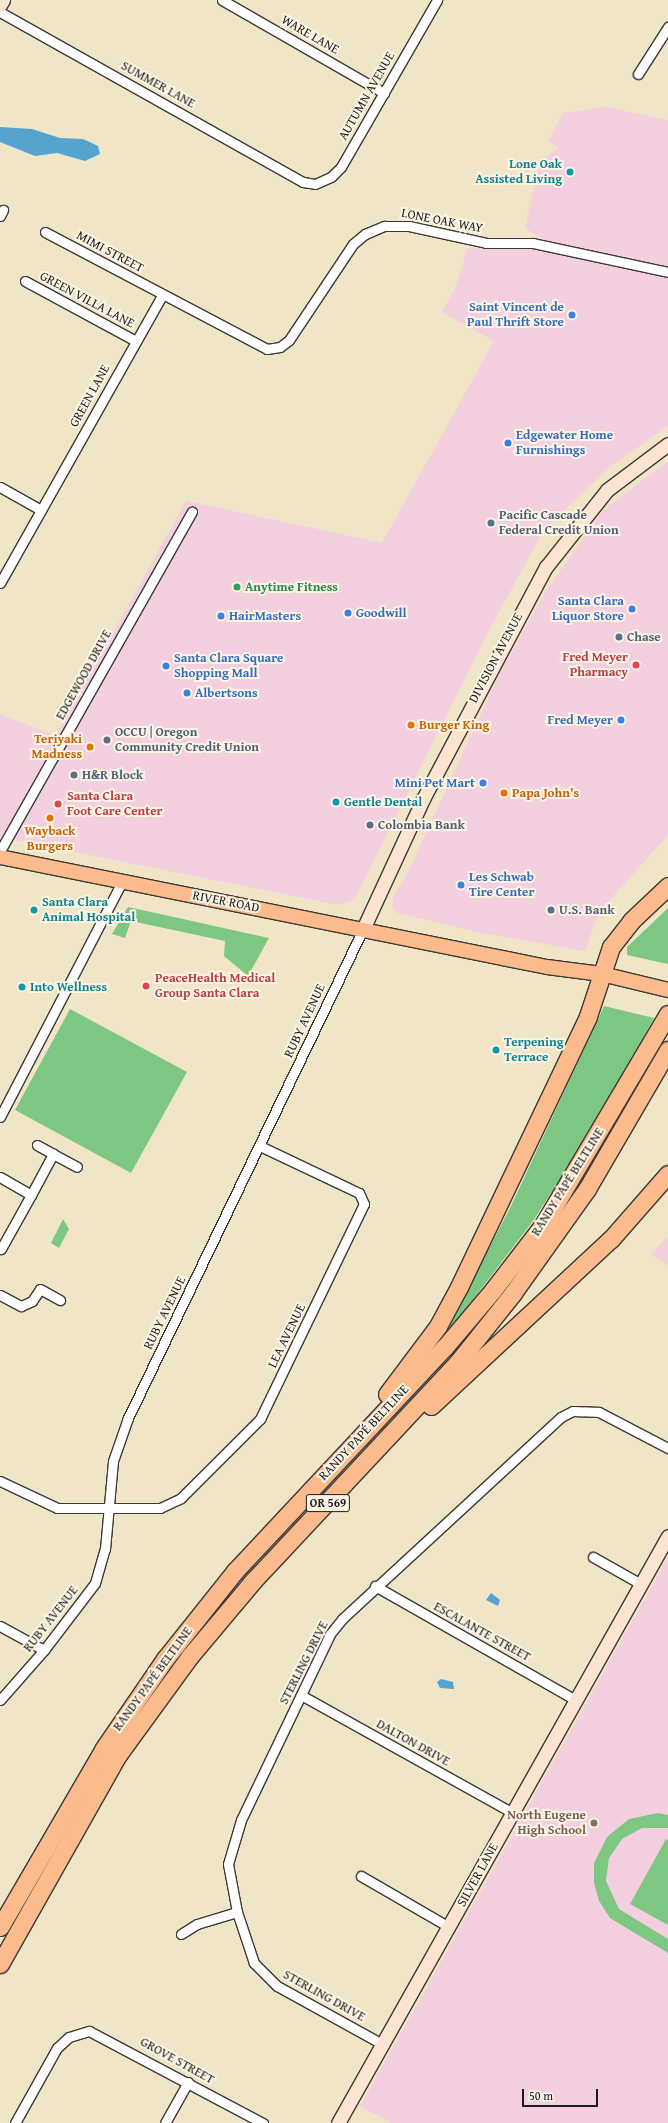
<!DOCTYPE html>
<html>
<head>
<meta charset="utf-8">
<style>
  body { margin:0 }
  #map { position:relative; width:668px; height:2123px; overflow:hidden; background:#f1e5c8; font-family:"Gentium Book Plus",serif }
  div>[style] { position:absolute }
  .built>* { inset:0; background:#f3cfe0 }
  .green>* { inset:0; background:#7ec783 }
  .water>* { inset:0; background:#55a3cf }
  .roads { filter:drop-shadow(1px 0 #3c3a36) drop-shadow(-1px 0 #3c3a36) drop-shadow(0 1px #3c3a36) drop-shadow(0 -1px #3c3a36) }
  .street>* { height:9px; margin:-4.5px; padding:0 4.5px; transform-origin:4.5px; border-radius:4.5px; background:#fff }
  .secondary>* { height:13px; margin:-6.5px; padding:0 6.5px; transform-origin:6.5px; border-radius:6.5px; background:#fde4d1 }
  .primary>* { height:14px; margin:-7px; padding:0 7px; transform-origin:7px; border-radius:7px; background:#fbbb8d }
  .highway>* { height:17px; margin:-8.5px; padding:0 8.5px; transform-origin:8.5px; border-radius:8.5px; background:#fbbb8d }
  .dots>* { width:11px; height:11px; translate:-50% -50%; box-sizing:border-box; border:2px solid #fcf5e5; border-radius:50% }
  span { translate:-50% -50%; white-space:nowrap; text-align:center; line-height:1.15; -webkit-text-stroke:4px #fcf5e5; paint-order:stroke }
  .shield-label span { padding:1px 3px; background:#fcf5e5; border:1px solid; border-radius:3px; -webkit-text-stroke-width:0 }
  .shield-label { font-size:12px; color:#1c1c1c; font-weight:700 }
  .street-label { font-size:13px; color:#1c1c1c }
  .culture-label { font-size:13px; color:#0d838f; font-weight:700 }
  .right { translate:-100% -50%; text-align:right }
  .left { translate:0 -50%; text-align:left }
  .shop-label { font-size:13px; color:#366cbe; font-weight:700 }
  .service-label { font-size:13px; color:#4e5e75; font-weight:700 }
  .leisure-label { font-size:13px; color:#27864d; font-weight:700 }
  .health-label { font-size:13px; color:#be3a42; font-weight:700 }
  .food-label { font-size:13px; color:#c56008; font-weight:700 }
  .education-label { font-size:13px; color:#785e54; font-weight:700 }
  .scale { position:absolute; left:522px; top:2089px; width:76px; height:18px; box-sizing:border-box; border:2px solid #1c1c1c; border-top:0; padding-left:5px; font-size:12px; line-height:14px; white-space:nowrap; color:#1c1c1c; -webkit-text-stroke:3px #fcf5e5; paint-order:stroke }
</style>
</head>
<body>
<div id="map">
  <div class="built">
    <div style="clip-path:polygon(606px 107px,668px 120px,668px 267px,544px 240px,525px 228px,540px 163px,558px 147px,548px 141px,563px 113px)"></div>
    <div style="clip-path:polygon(520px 245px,668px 276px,668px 426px,611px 466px,544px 530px,489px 630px,355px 899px,338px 905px,0 837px,0 714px,56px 736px,186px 501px,382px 543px,494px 341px,442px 312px,456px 287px,467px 249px)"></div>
    <div style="clip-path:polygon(668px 461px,668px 835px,599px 912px,585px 951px,482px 933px,397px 913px,392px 907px,394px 896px,409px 870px,498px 677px,544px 594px,602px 511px)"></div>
    <div style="clip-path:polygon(668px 1237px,668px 1265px,650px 1254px)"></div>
    <div style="clip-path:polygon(668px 1557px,668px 2123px,391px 2123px,360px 2106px)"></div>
  </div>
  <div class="green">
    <div style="clip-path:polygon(128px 907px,183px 919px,269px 938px,248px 976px,224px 956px,225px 941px,131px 921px,125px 938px,112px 934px)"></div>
    <div style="clip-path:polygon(668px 908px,668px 964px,627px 955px,627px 947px)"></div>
    <div style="clip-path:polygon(604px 1006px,654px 1018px,605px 1108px,533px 1221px,452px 1327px,449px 1325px,511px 1206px)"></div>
    <div style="clip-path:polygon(70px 1009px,187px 1072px,131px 1173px,15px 1110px)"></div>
    <div style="clip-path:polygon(63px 1219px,69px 1229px,59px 1248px,51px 1243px)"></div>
    <div style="clip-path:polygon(658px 1813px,668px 1815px,668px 1828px,642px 1828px,622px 1839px,609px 1858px,606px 1881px,619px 1909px,668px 1939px,668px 1953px,610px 1918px,599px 1901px,594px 1883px,594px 1863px,607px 1837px,629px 1819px)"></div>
    <div style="clip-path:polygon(666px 1839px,668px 1840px,668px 1925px,630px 1904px)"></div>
  </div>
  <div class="water">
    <div style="clip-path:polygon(0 127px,32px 129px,60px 138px,83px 139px,98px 146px,100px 154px,85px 161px,57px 153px,35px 156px,0 142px)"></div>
    <div style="clip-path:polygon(491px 1593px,500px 1600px,498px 1606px,486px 1600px)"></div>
    <div style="clip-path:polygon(441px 1679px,453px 1682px,454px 1689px,440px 1688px,437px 1682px)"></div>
  </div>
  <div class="roads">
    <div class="street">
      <div style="left:222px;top:0;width:187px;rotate:29.9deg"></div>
      <div style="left:0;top:12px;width:347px;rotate:29.3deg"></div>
      <div style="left:303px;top:182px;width:12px;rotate:9deg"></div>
      <div style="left:315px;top:184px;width:17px;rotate:-24deg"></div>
      <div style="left:331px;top:177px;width:14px;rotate:-45deg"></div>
      <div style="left:341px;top:167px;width:193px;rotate:-60.1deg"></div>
      <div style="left:638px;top:74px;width:56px;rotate:-57.4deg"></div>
      <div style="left:0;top:216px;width:7px;rotate:-63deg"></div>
      <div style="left:45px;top:232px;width:251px;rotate:27.8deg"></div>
      <div style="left:267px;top:349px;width:13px;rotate:-9deg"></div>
      <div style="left:280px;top:347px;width:11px;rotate:-38deg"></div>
      <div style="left:289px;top:340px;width:115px;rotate:-56.3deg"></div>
      <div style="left:353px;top:244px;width:16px;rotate:-40deg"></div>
      <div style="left:365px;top:234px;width:21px;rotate:-23deg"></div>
      <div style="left:384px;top:226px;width:25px"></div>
      <div style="left:409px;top:226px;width:79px;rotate:12.4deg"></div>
      <div style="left:486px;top:243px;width:47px"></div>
      <div style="left:533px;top:243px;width:138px;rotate:12.1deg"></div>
      <div style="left:25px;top:281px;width:126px;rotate:28.4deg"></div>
      <div style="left:0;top:487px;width:47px;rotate:29.3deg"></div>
      <div style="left:0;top:583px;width:330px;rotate:-60.6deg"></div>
      <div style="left:0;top:851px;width:390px;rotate:-60.5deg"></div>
      <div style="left:0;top:1117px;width:265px;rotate:-62.6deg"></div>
      <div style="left:37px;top:1145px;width:18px;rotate:29deg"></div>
      <div style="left:0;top:1177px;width:36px;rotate:30deg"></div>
      <div style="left:31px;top:1195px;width:62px;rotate:119.1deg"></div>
      <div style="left:31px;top:1195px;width:47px;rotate:-61.8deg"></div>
      <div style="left:53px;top:1154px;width:27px;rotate:28deg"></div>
      <div style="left:0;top:1295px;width:24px;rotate:28deg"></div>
      <div style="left:21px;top:1306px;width:12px;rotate:-24deg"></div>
      <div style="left:32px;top:1301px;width:14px;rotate:-56deg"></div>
      <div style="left:40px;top:1289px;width:23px;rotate:29deg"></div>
      <div style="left:0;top:1481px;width:63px;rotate:25.3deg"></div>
      <div style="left:57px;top:1508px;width:103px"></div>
      <div style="left:160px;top:1508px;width:23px;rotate:-25deg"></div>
      <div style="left:181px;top:1498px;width:112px;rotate:-45deg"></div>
      <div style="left:260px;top:1419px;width:239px;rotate:-64.2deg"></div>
      <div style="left:364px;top:1204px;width:12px;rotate:-114deg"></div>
      <div style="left:359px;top:1193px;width:110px;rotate:-154.6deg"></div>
      <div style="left:593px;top:1557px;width:55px;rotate:29.4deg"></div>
      <div style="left:375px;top:1586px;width:231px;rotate:29.6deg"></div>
      <div style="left:0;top:1626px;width:50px;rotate:28.6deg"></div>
      <div style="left:301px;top:1695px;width:243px;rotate:29.1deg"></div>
      <div style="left:0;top:1700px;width:67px;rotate:-48.7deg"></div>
      <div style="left:44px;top:1650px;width:84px;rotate:-52.7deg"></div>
      <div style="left:95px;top:1583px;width:35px;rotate:-74deg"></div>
      <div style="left:105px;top:1549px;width:88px;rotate:-84.8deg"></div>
      <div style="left:113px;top:1461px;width:46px;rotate:-70.8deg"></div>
      <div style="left:128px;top:1418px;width:543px;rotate:-64.33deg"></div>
      <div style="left:361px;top:1876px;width:102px;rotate:30.1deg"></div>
      <div style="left:181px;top:1934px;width:19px;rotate:-32deg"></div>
      <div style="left:197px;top:1924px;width:42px;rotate:-16.7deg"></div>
      <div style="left:384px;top:2045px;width:122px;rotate:-151.1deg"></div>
      <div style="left:277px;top:1986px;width:33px;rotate:-135deg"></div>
      <div style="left:254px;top:1963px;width:54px;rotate:-108.4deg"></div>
      <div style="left:237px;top:1912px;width:49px;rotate:-100.6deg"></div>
      <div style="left:228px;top:1864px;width:46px;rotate:-73.5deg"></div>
      <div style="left:241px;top:1820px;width:206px;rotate:-64.4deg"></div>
      <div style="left:330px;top:1634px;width:19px;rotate:-51deg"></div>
      <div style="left:342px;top:1619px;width:298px;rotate:-42.7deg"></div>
      <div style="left:561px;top:1417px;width:13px;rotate:-27deg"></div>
      <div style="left:573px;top:1411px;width:26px;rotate:2deg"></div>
      <div style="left:599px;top:1412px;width:78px;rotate:27.6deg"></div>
      <div style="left:15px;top:2123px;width:86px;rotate:-60.8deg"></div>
      <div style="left:57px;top:2048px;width:16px;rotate:-43deg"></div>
      <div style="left:69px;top:2037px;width:21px;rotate:-17deg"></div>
      <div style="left:89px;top:2031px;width:197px;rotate:27.9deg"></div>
      <div style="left:165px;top:2123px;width:47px;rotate:-60.7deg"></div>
    </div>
    <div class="secondary">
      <div style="left:0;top:5px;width:6px;rotate:-59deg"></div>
      <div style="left:363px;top:929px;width:143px;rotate:-65.2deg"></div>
      <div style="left:423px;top:799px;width:263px;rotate:-62.1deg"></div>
      <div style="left:546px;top:567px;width:98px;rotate:-51.6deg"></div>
      <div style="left:607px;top:490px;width:76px;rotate:-37deg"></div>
      <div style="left:338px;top:2123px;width:673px;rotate:-60.66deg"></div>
    </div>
    <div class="primary">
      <div style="left:0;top:857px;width:558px;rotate:11.37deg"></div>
      <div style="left:547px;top:967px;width:55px;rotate:7.3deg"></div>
      <div style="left:602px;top:974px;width:68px;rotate:13.6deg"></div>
    </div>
    <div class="highway">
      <div style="left:387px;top:1394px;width:85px;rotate:-53.1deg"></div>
      <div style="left:438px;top:1326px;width:44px;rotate:-61.7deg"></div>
      <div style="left:459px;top:1287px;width:300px;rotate:-64.5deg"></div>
      <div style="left:588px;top:1016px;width:73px;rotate:-71.6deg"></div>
      <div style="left:611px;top:947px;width:33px;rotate:-52deg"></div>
      <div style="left:631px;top:921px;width:51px;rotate:-43.4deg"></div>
      <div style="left:431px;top:1406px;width:246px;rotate:-42.9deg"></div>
      <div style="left:611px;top:1239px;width:86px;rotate:-48.8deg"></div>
      <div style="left:0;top:1927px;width:207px;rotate:-59.8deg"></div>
      <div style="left:104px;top:1748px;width:108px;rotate:-55.6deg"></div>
      <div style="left:165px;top:1659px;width:112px;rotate:-51.5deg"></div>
      <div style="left:235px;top:1571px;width:306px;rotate:-46.9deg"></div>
      <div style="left:444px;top:1348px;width:76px;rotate:-49.8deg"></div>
      <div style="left:493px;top:1290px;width:82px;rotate:-52.4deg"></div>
      <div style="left:543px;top:1225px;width:245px;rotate:-59.4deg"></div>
      <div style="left:0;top:1964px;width:240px;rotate:-60.6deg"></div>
      <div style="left:118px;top:1755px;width:122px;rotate:-54deg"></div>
      <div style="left:190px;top:1656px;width:97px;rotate:-50deg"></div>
      <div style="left:252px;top:1582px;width:301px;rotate:-46.9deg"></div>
      <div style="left:458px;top:1362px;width:88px;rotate:-51.4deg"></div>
      <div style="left:513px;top:1293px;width:128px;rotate:-54.6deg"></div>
      <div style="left:587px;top:1189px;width:161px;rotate:-59.8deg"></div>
    </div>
  </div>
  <div class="dots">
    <div style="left:570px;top:172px;background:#0f9aa8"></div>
    <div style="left:572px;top:315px;background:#3f7fe0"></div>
    <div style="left:508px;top:443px;background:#3f7fe0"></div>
    <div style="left:491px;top:523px;background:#5c6f8a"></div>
    <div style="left:237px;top:587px;background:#2e9e5b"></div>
    <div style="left:632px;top:609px;background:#3f7fe0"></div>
    <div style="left:348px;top:613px;background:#3f7fe0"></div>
    <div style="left:221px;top:616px;background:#3f7fe0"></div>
    <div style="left:619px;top:637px;background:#5c6f8a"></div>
    <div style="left:636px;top:665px;background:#e0444e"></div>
    <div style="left:166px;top:666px;background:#3f7fe0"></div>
    <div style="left:187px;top:693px;background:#3f7fe0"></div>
    <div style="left:621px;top:720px;background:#3f7fe0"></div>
    <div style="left:411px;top:725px;background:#e8710a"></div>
    <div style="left:107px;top:740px;background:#5c6f8a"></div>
    <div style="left:90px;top:747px;background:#e8710a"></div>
    <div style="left:74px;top:775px;background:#5c6f8a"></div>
    <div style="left:483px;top:783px;background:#3f7fe0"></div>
    <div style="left:504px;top:793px;background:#e8710a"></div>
    <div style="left:336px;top:802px;background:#0f9aa8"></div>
    <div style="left:58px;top:804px;background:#e0444e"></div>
    <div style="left:50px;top:818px;background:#e8710a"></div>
    <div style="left:370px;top:825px;background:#5c6f8a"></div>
    <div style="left:461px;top:885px;background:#3f7fe0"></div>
    <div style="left:34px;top:910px;background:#0f9aa8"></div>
    <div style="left:551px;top:910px;background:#5c6f8a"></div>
    <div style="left:146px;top:986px;background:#e0444e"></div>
    <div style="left:22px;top:987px;background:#0f9aa8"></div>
    <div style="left:496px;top:1050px;background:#0f9aa8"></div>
    <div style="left:594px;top:1823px;background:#8d6e63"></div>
  </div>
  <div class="shield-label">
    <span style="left:328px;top:1503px">OR 569</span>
  </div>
  <div class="street-label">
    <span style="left:310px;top:35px;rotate:30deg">WARE LANE</span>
    <span style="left:158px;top:85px;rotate:29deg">SUMMER LANE</span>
    <span style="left:367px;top:96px;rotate:-60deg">AUTUMN AVENUE</span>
    <span style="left:442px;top:221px;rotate:11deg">LONE OAK WAY</span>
    <span style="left:110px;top:252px;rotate:28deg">MIMI STREET</span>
    <span style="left:87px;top:300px;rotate:28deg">GREEN VILLA LANE</span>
    <span style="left:90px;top:396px;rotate:-61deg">GREEN LANE</span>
    <span style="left:496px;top:658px;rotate:-62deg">DIVISION AVENUE</span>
    <span style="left:84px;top:675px;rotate:-61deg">EDGEWOOD DRIVE</span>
    <span style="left:226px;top:902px;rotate:11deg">RIVER ROAD</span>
    <span style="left:305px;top:1021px;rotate:-65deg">RUBY AVENUE</span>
    <span style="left:568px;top:1182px;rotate:-58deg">RANDY PAPÉ BELTLINE</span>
    <span style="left:165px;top:1313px;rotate:-64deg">RUBY AVENUE</span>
    <span style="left:287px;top:1336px;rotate:-64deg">LEA AVENUE</span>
    <span style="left:364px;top:1433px;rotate:-47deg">RANDY PAPÉ BELTLINE</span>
    <span style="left:51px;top:1619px;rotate:-52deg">RUBY AVENUE</span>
    <span style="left:482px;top:1632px;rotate:29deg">ESCALANTE STREET</span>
    <span style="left:304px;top:1663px;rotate:-63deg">STERLING DRIVE</span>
    <span style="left:153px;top:1679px;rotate:-54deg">RANDY PAPÉ BELTLINE</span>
    <span style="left:413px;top:1743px;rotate:29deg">DALTON DRIVE</span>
    <span style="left:478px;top:1875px;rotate:-61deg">SILVER LANE</span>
    <span style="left:324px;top:1996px;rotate:29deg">STERLING DRIVE</span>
    <span style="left:177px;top:2061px;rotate:29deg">GROVE STREET</span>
  </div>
  <div class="culture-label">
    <span class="right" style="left:562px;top:172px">Lone Oak<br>Assisted Living</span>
    <span class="left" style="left:344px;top:802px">Gentle Dental</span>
    <span class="left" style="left:42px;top:910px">Santa Clara<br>Animal Hospital</span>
    <span class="left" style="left:30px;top:987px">Into Wellness</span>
    <span class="left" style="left:504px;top:1050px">Terpening<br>Terrace</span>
  </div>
  <div class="shop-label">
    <span class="right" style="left:564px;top:315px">Saint Vincent de<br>Paul Thrift Store</span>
    <span class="left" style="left:516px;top:443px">Edgewater Home<br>Furnishings</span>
    <span class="right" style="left:624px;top:609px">Santa Clara<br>Liquor Store</span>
    <span class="left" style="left:356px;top:613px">Goodwill</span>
    <span class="left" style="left:229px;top:616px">HairMasters</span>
    <span class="left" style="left:174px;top:666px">Santa Clara Square<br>Shopping Mall</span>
    <span class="left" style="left:195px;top:693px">Albertsons</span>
    <span class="right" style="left:613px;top:720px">Fred Meyer</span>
    <span class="right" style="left:475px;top:783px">Mini Pet Mart</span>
    <span class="left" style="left:469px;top:885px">Les Schwab<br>Tire Center</span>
  </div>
  <div class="service-label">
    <span class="left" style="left:499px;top:523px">Pacific Cascade<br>Federal Credit Union</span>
    <span class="left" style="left:627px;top:637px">Chase</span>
    <span class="left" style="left:115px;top:740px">OCCU | Oregon<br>Community Credit Union</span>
    <span class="left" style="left:82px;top:775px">H&amp;R Block</span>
    <span class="left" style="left:378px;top:825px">Colombia Bank</span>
    <span class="left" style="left:559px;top:910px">U.S. Bank</span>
  </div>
  <div class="leisure-label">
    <span class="left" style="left:245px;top:587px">Anytime Fitness</span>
  </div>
  <div class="health-label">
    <span class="right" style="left:628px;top:665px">Fred Meyer<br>Pharmacy</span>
    <span class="left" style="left:67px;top:804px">Santa Clara<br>Foot Care Center</span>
    <span class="left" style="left:155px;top:986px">PeaceHealth Medical<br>Group Santa Clara</span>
  </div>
  <div class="food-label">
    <span class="left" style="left:419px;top:725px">Burger King</span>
    <span class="right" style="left:82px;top:747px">Teriyaki<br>Madness</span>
    <span class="left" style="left:512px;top:793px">Papa John's</span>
    <span style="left:50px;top:839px">Wayback<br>Burgers</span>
  </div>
  <div class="education-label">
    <span class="right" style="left:586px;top:1823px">North Eugene<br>High School</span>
  </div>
  <div class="scale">50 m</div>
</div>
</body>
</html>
